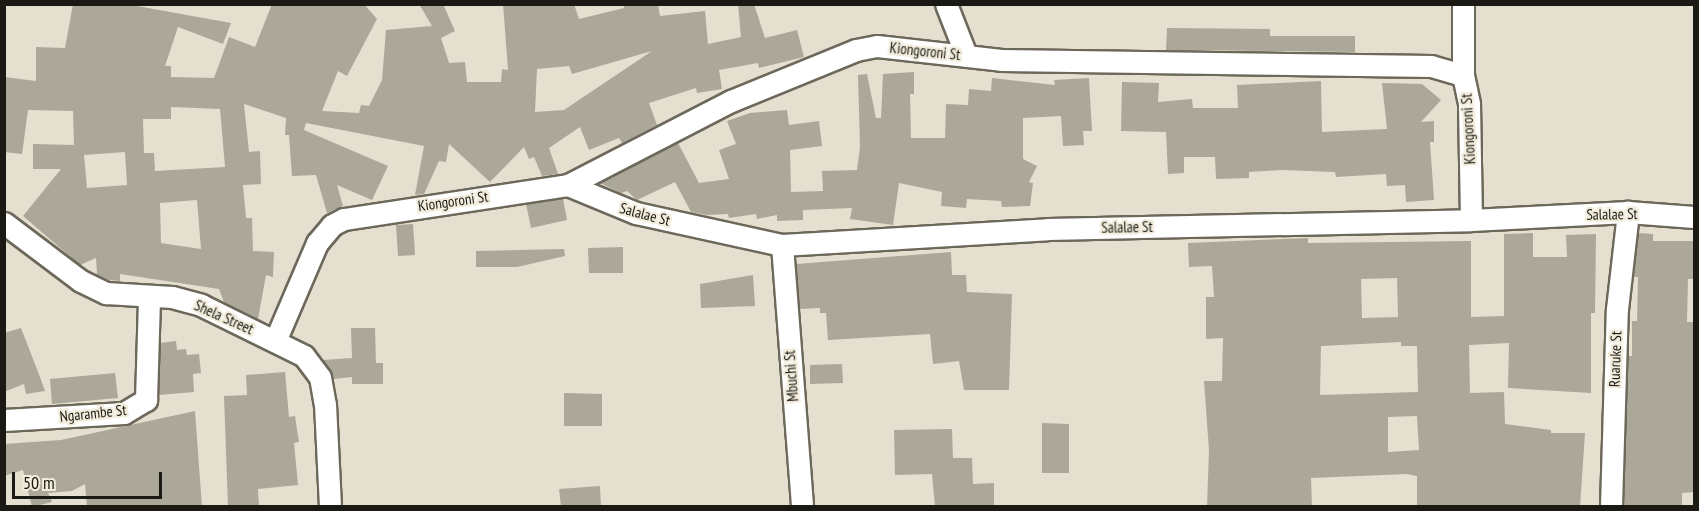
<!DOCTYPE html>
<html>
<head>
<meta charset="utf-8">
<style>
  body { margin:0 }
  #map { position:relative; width:1699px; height:511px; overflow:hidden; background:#e4dfcf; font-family:"PT Sans Narrow",sans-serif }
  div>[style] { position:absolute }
  .building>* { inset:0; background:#aca899 }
  .roads { filter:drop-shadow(2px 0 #6c685a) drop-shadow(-2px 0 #6c685a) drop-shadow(0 2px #6c685a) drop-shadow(0 -2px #6c685a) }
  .street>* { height:21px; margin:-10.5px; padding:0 10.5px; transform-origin:10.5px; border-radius:10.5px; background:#fff }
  span { translate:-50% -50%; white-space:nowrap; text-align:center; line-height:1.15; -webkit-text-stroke:4.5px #f1ecdc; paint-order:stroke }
  .street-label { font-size:15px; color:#1a1913 }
  .frame { position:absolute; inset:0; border:6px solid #1a1913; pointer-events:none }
  .scale { position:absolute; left:12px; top:472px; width:150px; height:27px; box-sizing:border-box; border:3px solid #1a1913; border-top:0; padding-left:8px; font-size:18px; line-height:21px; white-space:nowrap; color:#1a1913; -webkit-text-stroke:4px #f1ecdc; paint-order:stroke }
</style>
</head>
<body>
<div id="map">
  <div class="building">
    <div style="clip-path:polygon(evenodd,73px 4px,126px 4px,231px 23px,223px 44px,178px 27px,165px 66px,171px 66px,171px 77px,214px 78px,229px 37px,255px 47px,272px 4px,364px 4px,377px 19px,347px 76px,338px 71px,322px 111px,359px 113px,361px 105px,369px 106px,382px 80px,386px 30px,432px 26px,419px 4px,443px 4px,455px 31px,441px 38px,449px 63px,465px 62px,467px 82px,501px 82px,502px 69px,508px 70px,503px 4px,574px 4px,579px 19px,624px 8px,624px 4px,658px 4px,660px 16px,705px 11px,708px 44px,741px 37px,738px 4px,754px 4px,765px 38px,797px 30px,804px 57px,759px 68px,758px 63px,719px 70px,722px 89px,697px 93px,696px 88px,649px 103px,657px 125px,622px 143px,619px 138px,589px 150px,580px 127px,549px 148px,558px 174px,542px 176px,534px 157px,529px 159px,524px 147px,490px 182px,449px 144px,446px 162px,439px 161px,424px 194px,415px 195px,424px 146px,306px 123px,304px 130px,388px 166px,372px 200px,337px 185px,343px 206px,327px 213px,316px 175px,292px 176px,289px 135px,285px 135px,286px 118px,244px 104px,249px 152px,260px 151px,261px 184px,243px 185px,246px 218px,252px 218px,253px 251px,274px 252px,273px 277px,266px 275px,258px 319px,224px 302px,219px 289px,120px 274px,120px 281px,109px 280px,97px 275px,96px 258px,80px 265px,23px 216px,61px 169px,33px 169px,33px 144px,74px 145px,73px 111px,28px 110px,22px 154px,4px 152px,4px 77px,36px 81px,36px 47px,65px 48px,73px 4px,652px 51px,564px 110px,535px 112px,537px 69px,569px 66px,572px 74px,652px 51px,73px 4px,171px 107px,220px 109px,225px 167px,155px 171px,154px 153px,144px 153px,143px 119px,171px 119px,171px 107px,73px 4px,125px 152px,127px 185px,87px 188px,84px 155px,125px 152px,73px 4px,197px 200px,201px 249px,161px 243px,160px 203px,197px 200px)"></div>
    <div style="clip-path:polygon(1167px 28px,1270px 29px,1270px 36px,1355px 36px,1355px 52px,1166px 50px)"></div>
    <div style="clip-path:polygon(914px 72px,914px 94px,910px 94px,911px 138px,945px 138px,946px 104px,968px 105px,969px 89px,991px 91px,992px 78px,1055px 85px,1054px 80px,1089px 78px,1092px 131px,1083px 131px,1084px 145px,1063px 146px,1061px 116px,1023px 118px,1023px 159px,1037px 166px,1029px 182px,1033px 183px,1030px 206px,1002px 207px,1001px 201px,967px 199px,966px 208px,941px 206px,942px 192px,899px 183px,893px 225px,850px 219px,852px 208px,803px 210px,803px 220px,777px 221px,777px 215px,757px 219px,756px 214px,729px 218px,728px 214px,707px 215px,691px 212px,675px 182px,637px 200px,627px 191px,621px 193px,600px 183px,678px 143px,699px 183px,729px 179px,719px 150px,736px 144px,727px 121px,750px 113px,787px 110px,789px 125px,819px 121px,822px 146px,790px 150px,791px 192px,823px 191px,822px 171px,857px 170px,860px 147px,858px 75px,867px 74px,876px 118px,881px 118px,883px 74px)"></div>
    <div style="clip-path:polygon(1321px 81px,1322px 132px,1387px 129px,1382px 83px,1422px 84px,1441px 100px,1421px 122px,1434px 121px,1434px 142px,1430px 142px,1434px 200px,1406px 202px,1405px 185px,1387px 186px,1386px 174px,1336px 177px,1335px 172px,1282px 170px,1249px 172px,1249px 178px,1216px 179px,1215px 157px,1184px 157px,1184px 173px,1168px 174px,1166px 132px,1121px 131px,1122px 82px,1159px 83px,1158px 102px,1192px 99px,1193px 108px,1238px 108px,1237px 85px)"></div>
    <div style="clip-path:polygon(563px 199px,567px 220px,531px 228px,526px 204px)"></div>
    <div style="clip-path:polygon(413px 224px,415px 255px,398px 256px,396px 225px)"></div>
    <div style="clip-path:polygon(evenodd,1533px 233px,1533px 257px,1567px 257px,1566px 235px,1596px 234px,1595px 313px,1591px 313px,1591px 393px,1508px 388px,1509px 343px,1469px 345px,1470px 393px,1504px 392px,1505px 424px,1551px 430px,1551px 433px,1585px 433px,1580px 507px,1417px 507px,1417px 476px,1407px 474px,1311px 478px,1312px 507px,1207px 507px,1209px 450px,1204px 381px,1222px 381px,1223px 338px,1206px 339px,1206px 297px,1214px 297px,1212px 266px,1189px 267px,1188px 243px,1308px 238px,1308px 243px,1471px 241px,1471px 317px,1504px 316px,1504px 234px,1533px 233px,1397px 278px,1398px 317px,1362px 318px,1361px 279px,1397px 278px,1533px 233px,1401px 342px,1401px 346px,1417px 346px,1418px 392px,1320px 395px,1321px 346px,1401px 342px,1533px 233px,1417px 416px,1419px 450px,1388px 452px,1388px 417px,1417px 416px)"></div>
    <div style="clip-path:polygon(1638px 233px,1653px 234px,1653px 241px,1695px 241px,1695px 279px,1688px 279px,1687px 322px,1695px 322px,1695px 492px,1682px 493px,1682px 507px,1624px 507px,1628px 356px,1632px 356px,1632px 321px,1637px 321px,1638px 277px,1633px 277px)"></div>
    <div style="clip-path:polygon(623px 247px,623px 273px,589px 273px,588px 248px)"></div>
    <div style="clip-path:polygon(564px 249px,565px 256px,517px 267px,476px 267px,476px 251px)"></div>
    <div style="clip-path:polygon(951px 252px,952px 275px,966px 275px,967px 292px,1012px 294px,1009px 390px,964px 390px,959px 361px,933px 364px,930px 334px,828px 340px,826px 313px,820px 313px,820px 308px,800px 309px,796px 264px)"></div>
    <div style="clip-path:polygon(753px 275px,755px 306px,701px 308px,700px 284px)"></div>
    <div style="clip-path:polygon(21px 328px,40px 377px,45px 391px,26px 394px,24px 384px,4px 392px,4px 333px)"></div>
    <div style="clip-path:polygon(351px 328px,375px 328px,376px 363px,383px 363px,383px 384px,352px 384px,352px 377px,333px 379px,323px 360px,352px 358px)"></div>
    <div style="clip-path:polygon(176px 341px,177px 350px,186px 349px,187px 355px,199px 354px,201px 373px,193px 374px,194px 392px,159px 395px,160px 343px)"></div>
    <div style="clip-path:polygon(842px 364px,843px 383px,810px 384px,810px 365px)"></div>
    <div style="clip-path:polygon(285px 372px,289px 417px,295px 416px,299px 442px,294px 443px,298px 485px,258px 489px,259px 507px,228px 507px,224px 396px,247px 395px,246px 375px)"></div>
    <div style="clip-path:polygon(115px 373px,118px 398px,52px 404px,50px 379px)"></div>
    <div style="clip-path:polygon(564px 393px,602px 394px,602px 426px,564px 426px)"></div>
    <div style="clip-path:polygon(195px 411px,202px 507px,87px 507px,85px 484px,72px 491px,48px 493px,52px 502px,32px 507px,23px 470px,4px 476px,4px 444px,61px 440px)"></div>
    <div style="clip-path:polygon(1042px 423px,1069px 424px,1069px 473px,1042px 473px)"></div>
    <div style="clip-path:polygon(952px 429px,953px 458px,972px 458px,973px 484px,994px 483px,994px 507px,935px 507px,932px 474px,895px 475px,894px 430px)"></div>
    <div style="clip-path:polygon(600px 486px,601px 507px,561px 507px,559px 489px)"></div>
  </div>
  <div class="roads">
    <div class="street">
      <div style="left:946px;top:4px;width:55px;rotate:68.6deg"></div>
      <div style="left:1463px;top:4px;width:71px;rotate:90deg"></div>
      <div style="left:568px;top:185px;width:74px;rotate:22.4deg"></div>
      <div style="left:636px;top:213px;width:149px;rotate:12.4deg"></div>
      <div style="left:782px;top:245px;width:266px;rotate:-3.4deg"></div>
      <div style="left:1048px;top:229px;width:423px;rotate:-1.2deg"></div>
      <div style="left:1471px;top:220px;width:157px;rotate:-2.9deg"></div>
      <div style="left:1628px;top:212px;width:66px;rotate:4.3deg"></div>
      <div style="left:4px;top:223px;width:96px;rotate:37deg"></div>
      <div style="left:81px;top:281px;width:28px;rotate:26deg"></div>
      <div style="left:106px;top:293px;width:66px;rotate:3.5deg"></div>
      <div style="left:172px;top:297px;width:30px;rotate:15deg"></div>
      <div style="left:201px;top:305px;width:115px;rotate:26.3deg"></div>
      <div style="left:304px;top:356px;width:26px;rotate:53deg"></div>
      <div style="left:320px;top:377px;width:27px;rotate:80deg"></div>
      <div style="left:325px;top:404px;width:102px;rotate:87.2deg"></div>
      <div style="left:782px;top:245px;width:262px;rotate:85.6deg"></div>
      <div style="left:275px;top:341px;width:107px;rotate:-66.8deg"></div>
      <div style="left:317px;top:243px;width:23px;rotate:-50deg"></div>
      <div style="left:332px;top:225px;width:13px;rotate:-27deg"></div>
      <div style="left:344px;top:219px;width:227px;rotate:-8.6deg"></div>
      <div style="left:568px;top:185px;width:183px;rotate:-27.3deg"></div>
      <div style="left:731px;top:101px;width:135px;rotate:-22.2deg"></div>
      <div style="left:856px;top:50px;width:21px;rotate:-11deg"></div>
      <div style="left:877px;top:46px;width:125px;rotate:6.4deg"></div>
      <div style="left:1001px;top:60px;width:430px;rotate:0.8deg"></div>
      <div style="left:1431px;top:66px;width:33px;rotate:16deg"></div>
      <div style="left:1463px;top:75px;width:30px;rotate:78deg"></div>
      <div style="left:1469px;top:104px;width:116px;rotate:89deg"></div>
      <div style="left:4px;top:420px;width:120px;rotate:-3.3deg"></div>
      <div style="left:124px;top:413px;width:26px;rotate:-31deg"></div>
      <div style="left:146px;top:400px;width:104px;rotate:-88.3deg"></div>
      <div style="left:1611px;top:506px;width:197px;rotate:-88.3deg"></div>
      <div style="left:1617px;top:309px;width:98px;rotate:-83.5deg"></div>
    </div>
  </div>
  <div class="street-label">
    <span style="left:925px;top:51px;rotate:6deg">Kiongoroni St</span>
    <span style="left:1468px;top:129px;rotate:-93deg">Kiongoroni St</span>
    <span style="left:453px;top:201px;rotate:-8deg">Kiongoroni St</span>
    <span style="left:645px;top:214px;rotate:15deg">Salalae St</span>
    <span style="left:1612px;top:214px;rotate:-1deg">Salalae St</span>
    <span style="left:1127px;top:227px;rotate:-1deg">Salalae St</span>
    <span style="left:224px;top:317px;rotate:24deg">Shela Street</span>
    <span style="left:1615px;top:359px;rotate:-88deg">Ruaruke St</span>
    <span style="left:791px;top:376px;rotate:-94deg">Mbuchi St</span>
    <span style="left:93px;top:413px;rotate:-6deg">Ngarambe St</span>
  </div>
  <div class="frame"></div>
  <div class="scale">50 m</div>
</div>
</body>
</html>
